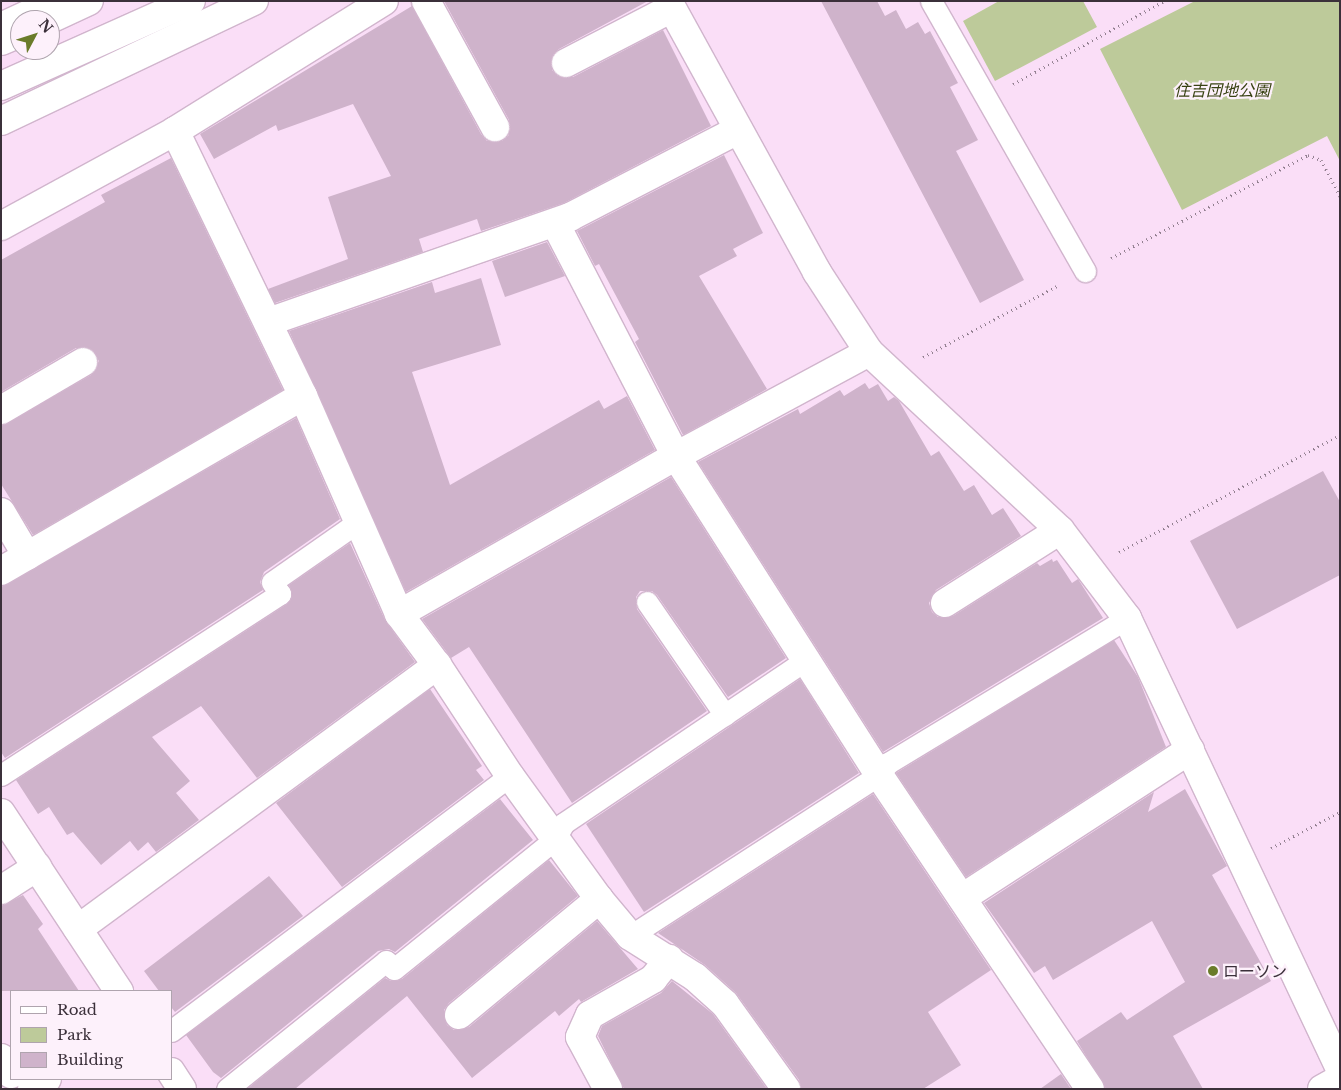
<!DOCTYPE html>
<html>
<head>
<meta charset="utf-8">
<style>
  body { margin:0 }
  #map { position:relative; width:1341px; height:1090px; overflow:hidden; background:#fadef7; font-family:"Libre Baskerville","Noto Sans JP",serif }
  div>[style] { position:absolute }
  .green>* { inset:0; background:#bdca9a }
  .building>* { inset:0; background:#cfb3cb }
  .path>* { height:3px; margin-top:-1.5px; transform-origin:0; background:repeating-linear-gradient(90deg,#938091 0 1px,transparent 0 5px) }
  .roads { filter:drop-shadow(1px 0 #d1b5cd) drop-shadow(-1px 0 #d1b5cd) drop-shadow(0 1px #d1b5cd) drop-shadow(0 -1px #d1b5cd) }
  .service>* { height:21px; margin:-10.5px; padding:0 10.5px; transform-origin:10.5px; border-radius:10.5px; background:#fff }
  .minor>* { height:28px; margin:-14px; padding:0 14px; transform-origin:14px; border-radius:14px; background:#fff }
  .tertiary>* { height:28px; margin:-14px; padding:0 14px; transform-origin:14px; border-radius:14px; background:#fff }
  .trunk>* { height:28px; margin:-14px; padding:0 14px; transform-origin:14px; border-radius:14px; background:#fff }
  .motorway>* { height:28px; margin:-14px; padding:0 14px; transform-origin:14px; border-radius:14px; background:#fff }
  .dots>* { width:14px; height:14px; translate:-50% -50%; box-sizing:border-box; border:2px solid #fdf1fb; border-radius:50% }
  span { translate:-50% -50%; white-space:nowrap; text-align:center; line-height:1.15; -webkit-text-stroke:4.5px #fdf1fb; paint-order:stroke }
  .park-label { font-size:16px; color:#374111; font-style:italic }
  .poi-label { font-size:16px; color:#3b303a }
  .left { translate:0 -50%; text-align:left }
  .frame { position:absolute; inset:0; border:2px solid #3b303a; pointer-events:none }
  .legend { position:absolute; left:10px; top:990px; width:162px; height:90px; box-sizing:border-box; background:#fdf1fb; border:1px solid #afa4ae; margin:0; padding:6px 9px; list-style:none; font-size:15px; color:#3b303a }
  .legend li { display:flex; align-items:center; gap:10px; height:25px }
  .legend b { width:25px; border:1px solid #afa4ae }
  .north { position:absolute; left:10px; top:10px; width:50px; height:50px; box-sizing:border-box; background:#fdf1fb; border:1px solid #afa4ae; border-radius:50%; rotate:50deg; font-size:14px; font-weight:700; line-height:20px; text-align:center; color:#3b303a }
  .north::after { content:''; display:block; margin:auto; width:18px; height:22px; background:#6a7c2a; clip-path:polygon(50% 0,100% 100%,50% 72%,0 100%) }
</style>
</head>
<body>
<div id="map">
  <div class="green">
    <div style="clip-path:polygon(999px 1px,1083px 1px,1097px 27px,995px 81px,963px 21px)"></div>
    <div style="clip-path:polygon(1195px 1px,1340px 1px,1340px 161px,1327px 136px,1182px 210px,1100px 49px)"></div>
  </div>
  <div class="building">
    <div style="clip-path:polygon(444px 1px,648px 1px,559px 49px,553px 55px,552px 70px,558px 76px,573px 77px,663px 30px,711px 126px,564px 203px,481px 231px,477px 219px,419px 239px,423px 252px,275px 303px,268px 289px,348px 259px,328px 197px,391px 176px,353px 104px,278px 131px,276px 125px,214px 159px,200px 134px,412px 6px,481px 134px,487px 141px,502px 141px,509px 135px,509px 120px)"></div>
    <div style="clip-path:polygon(821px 1px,877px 1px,885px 16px,896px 10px,906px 29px,918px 22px,925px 34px,930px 31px,958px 83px,950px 87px,978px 140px,956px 151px,1024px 280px,980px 303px)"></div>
    <div style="clip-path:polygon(724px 155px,763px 233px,733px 249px,737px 256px,699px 276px,767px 389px,683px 435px,635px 342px,639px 339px,599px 264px,595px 266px,577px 231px)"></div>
    <div style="clip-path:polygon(171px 158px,283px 390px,33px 535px,1px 484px,1px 426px,91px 375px,99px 361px,91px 349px,76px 348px,1px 392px,1px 260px,105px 202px,101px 195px)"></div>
    <div style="clip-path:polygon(547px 242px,565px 276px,505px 297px,492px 261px)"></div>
    <div style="clip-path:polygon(481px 278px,501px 345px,412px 372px,450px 485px,599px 400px,604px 409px,627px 396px,655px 450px,406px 592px,289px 331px,432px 282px,435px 293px)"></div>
    <div style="clip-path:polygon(865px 383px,869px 389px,878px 384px,888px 401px,894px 397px,899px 401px,931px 456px,939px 451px,964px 491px,974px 485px,992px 515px,1003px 508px,1021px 536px,936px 590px,929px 603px,932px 612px,938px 617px,953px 616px,1037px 563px,1040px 566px,1052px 559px,1053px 562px,1057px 560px,1072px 583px,1078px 579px,1103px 618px,883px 752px,698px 462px,798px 409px,800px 414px,840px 390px,844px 396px)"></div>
    <div style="clip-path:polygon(296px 418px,340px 519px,264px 572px,260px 582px,263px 590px,5px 758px,1px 752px,1px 587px)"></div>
    <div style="clip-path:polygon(1323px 471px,1340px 502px,1340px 575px,1237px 629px,1190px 541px)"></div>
    <div style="clip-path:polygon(671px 477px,786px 658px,728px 697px,657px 595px,652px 591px,640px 591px,636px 597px,637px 609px,707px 711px,572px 803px,469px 647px,451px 658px,422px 619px)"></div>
    <div style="clip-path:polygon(350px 543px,385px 620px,415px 662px,257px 778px,201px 706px,152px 737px,190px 781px,176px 793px,199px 820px,156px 852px,148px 842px,138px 851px,130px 841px,101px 865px,73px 832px,67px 835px,49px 807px,38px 814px,16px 780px,287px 604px,292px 594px,289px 585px)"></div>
    <div style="clip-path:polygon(1114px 640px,1138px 677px,1166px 747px,966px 877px,896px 773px)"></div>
    <div style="clip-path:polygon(800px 679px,859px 773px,644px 912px,586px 824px)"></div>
    <div style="clip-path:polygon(430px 689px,482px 766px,476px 770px,484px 780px,342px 887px,276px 803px)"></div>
    <div style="clip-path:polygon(1185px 789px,1227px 866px,1212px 875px,1271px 981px,1173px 1036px,1203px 1089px,1106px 1089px,1077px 1041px,1121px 1012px,1127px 1020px,1185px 982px,1152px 921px,1053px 980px,1045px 966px,1034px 973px,984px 903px,1154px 792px,1148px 812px)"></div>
    <div style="clip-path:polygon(873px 794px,991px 970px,928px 1012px,961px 1065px,923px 1089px,801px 1089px,799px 1080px,736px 993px,705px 965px,658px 933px)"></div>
    <div style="clip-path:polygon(500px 799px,533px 840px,395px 952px,389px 949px,378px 951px,221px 1078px,213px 1072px,186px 1035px)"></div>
    <div style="clip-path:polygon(549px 860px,578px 896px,449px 1003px,444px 1010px,447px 1025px,454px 1030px,469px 1027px,597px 921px,638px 969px,581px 1002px,579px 999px,559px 1016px,555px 1011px,472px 1078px,407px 996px,295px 1089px,247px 1089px,385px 978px,391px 981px,402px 979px)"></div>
    <div style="clip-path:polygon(269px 876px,303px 916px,175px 1012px,171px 1007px,171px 991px,159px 991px,144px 971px)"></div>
    <div style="clip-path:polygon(23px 895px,43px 924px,38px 929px,79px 991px,1px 991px,1px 906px)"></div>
    <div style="clip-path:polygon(672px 981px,713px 1014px,767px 1089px,624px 1089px,598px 1036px,602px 1026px,661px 993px)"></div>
    <div style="clip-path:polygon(1061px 1074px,1071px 1089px,1040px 1089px)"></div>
  </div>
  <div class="path">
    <div style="left:1013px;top:84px;width:172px;rotate:-28.8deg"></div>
    <div style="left:1111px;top:258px;width:222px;rotate:-27.6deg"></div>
    <div style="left:1308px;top:155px;width:14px;rotate:21deg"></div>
    <div style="left:1321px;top:160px;width:41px;rotate:62.2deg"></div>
    <div style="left:923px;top:357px;width:154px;rotate:-27.9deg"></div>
    <div style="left:1119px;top:552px;width:250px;rotate:-27.9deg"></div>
    <div style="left:1271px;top:848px;width:78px;rotate:-27.6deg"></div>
  </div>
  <div class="roads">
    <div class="service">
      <div style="left:931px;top:1px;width:311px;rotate:60.3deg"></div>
      <div style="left:647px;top:602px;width:137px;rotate:55.4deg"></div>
      <div style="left:1px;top:775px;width:333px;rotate:-33deg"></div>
      <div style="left:280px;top:594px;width:14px;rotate:-124deg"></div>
      <div style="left:272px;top:582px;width:105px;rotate:-34.9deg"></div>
      <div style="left:630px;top:936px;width:297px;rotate:-32.9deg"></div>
      <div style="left:879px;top:775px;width:15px;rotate:-53deg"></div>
      <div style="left:888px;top:763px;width:280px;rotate:-31.2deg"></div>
      <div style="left:171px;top:1031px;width:424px;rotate:-37deg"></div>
      <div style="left:227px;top:1089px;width:204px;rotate:-38.8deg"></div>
      <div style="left:386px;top:961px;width:11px;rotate:45deg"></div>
      <div style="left:394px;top:969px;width:207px;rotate:-38.9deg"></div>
      <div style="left:555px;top:839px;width:18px;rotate:-61deg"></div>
      <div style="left:564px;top:823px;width:292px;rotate:-34deg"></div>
    </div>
    <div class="minor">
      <div style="left:426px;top:1px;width:144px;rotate:61.3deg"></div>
      <div style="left:668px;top:1px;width:309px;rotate:61.2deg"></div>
      <div style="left:817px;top:272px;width:95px;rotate:57deg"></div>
      <div style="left:869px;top:352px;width:261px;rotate:43deg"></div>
      <div style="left:1060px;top:530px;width:111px;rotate:52.7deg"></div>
      <div style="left:1127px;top:618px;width:498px;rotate:64.7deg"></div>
      <div style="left:1px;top:27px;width:62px;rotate:-24.9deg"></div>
      <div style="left:566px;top:63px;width:119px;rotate:-27.4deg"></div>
      <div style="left:1px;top:121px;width:280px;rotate:-25.4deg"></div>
      <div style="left:175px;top:131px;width:294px;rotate:64.2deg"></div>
      <div style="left:303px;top:396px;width:238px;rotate:66.2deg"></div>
      <div style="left:399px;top:614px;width:64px;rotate:53.3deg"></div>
      <div style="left:437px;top:665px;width:133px;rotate:56.7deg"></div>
      <div style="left:510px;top:776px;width:152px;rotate:54.1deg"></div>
      <div style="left:599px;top:899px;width:48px;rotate:50deg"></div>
      <div style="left:630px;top:936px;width:77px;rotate:32.2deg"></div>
      <div style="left:695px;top:977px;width:40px;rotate:42deg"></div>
      <div style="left:725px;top:1004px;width:105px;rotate:54.3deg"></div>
      <div style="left:555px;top:223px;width:263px;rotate:62.6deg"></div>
      <div style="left:676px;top:456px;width:378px;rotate:57.5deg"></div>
      <div style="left:879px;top:775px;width:378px;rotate:56.1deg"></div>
      <div style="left:1px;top:226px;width:198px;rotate:-28.6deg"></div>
      <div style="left:175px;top:131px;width:246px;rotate:-31.9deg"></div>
      <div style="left:268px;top:322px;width:320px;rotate:-19.2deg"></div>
      <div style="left:570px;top:217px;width:189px;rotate:-27.4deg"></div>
      <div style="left:1px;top:410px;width:95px;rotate:-30.3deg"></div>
      <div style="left:1px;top:512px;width:51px;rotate:59.4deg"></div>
      <div style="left:1px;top:571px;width:349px;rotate:-30.1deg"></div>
      <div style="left:945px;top:603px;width:136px;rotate:-32.4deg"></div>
      <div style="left:399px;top:614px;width:319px;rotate:-29.7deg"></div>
      <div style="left:676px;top:456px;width:219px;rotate:-28.3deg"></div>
      <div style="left:1px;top:890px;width:43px;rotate:-32.6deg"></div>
      <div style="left:962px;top:898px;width:272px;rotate:-33deg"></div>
      <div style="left:78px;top:929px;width:446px;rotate:-36.3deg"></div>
      <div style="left:459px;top:1015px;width:182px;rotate:-39.6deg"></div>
      <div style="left:1px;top:1058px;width:19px;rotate:58deg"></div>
      <div style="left:32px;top:1089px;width:18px;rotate:-34deg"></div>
      <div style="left:608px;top:1089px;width:59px;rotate:-118.3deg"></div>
      <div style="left:580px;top:1037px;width:24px;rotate:-66deg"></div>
      <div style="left:590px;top:1015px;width:73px;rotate:-29.7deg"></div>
      <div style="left:653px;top:979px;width:26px;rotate:-51deg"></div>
    </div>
    <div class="tertiary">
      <div style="left:1px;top:813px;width:214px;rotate:56.5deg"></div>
      <div style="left:171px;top:1072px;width:20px;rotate:57deg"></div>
    </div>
    <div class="trunk">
      <div style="left:1322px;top:1089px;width:21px;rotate:-29deg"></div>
    </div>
    <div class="motorway">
      <div style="left:48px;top:20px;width:45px;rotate:-24.9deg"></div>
      <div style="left:1px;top:41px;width:21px;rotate:-23deg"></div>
      <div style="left:1px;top:86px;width:208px;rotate:-24.1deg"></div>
    </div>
  </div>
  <div class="dots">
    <div style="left:1213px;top:971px;background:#6a7c2a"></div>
  </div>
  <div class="park-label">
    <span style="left:1222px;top:90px">住吉団地公園</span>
  </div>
  <div class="poi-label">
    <span class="left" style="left:1223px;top:971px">ローソン</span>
  </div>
  <div class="frame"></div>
  <ul class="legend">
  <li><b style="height:6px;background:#fff"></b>Road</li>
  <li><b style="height:14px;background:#bdca9a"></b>Park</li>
  <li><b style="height:14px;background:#cfb3cb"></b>Building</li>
  </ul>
  <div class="north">N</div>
</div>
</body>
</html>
